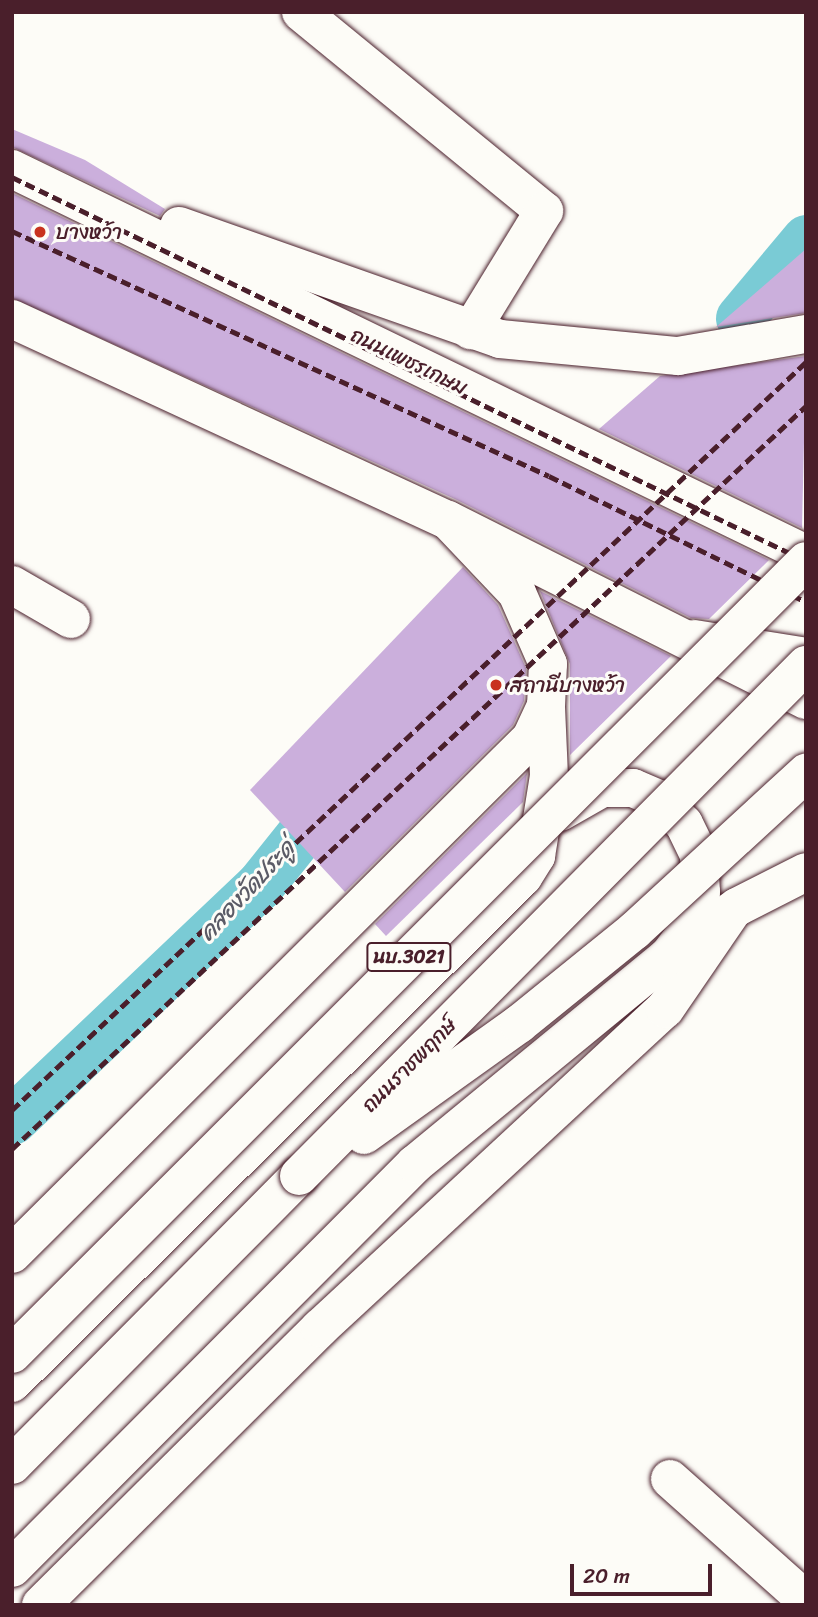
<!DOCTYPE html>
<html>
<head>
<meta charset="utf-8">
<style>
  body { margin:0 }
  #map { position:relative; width:818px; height:1617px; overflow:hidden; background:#fdfcf7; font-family:Sriracha,"Playpen Sans Thai",sans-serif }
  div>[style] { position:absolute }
  .canal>* { height:49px; margin:-24.5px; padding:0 24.5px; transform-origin:24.5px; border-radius:24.5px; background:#7acbd5 }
  .building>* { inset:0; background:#cbafdc }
  .roads { filter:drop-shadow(0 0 2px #4a1f2b) drop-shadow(0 0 2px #4a1f2b) }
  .minor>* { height:38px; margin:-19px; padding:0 19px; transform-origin:19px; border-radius:19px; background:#fdfcf7 }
  .tertiary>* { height:38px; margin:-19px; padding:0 19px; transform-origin:19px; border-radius:19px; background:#fdfcf7 }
  .secondary>* { height:38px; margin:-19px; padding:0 19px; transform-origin:19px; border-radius:19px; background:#fdfcf7 }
  .primary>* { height:38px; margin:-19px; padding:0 19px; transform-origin:19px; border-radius:19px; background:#fdfcf7 }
  .rail>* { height:5px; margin-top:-2.5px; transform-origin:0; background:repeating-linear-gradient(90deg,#4a1f2b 0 10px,transparent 0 15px) }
  .bridges { filter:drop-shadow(0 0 2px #4a1f2b) drop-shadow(0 0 2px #4a1f2b) }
  .primary-bridge>* { height:38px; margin:-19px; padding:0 19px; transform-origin:19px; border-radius:19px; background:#fdfcf7 }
  .dots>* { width:19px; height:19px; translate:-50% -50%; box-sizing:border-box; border:4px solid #fdfcf7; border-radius:50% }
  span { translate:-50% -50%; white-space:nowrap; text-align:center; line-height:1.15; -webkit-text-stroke:6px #fdfcf7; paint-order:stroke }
  .shield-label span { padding:2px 5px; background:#fdfcf7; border:2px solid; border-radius:5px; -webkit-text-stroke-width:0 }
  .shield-label { font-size:19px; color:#4a1f2b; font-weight:700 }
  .poi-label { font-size:21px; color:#4a1f2b }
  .left { translate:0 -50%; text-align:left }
  .street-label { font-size:21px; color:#4a1f2b }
  .water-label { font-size:23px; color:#5b5b66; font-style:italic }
  .frame { position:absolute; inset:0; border:14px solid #4a1f2b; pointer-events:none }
  .scale { position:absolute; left:570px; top:1564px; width:142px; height:32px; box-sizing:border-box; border:4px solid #4a1f2b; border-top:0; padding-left:9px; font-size:21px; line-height:24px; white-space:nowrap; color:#4a1f2b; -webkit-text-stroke:5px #fdfcf7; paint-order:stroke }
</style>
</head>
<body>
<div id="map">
  <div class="canal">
    <i style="left:740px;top:318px;width:103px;rotate:-50.1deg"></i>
    <i style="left:12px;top:1120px;width:340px;rotate:-43.5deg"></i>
    <i style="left:259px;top:886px;width:128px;rotate:-51.3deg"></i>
  </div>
  <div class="building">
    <i style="clip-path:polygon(12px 129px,85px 160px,165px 209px,160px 216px,12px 147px)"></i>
    <i style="clip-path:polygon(12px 193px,769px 560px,709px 619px,691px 618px,457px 500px,12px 298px)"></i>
    <i style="clip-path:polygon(806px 249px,806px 313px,716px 327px)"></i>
    <i style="clip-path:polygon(806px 356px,802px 528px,599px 429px,660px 376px)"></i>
    <i style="clip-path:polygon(463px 567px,498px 605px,526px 668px,524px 701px,513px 725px,345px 892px,250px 790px)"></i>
    <i style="clip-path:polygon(540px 591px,671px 656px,570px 755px,570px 664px)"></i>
    <i style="clip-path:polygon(527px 773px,523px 802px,386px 936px,375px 924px)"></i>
  </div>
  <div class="roads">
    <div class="minor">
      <i style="left:301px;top:12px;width:314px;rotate:39.3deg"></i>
      <i style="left:544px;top:211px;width:140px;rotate:121.5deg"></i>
      <i style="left:12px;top:585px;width:68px;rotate:30deg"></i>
      <i style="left:670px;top:1479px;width:182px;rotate:41.7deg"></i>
    </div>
    <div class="tertiary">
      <i style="left:560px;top:812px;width:48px;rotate:-29.7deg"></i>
      <i style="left:602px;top:788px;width:31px"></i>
      <i style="left:633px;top:788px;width:28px;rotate:23deg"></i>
      <i style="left:659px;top:799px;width:35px;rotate:45deg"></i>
      <i style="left:684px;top:824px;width:34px;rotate:64deg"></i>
      <i style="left:699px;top:855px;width:37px;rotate:87deg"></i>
      <i style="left:701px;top:892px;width:29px;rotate:102deg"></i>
      <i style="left:695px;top:920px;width:42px;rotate:126.3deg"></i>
      <i style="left:12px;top:1383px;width:719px;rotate:-44.72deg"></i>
      <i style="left:523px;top:877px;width:25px;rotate:-58deg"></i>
      <i style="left:536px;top:856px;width:81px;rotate:-80.8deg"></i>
      <i style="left:549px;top:776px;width:70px;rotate:-92.5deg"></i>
      <i style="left:41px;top:1605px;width:393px;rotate:-44.8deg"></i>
      <i style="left:320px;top:1328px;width:470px;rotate:-42.8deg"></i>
      <i style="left:665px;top:1009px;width:115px;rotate:-55.6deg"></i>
    </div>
    <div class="secondary">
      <i style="left:694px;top:639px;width:113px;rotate:9.1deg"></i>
    </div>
    <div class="primary">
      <i style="left:12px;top:169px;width:882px;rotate:25.87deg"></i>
      <i style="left:179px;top:226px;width:340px;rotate:19.4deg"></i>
      <i style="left:500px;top:339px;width:179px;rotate:5.5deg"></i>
      <i style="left:678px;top:356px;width:130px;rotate:-9.8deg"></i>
      <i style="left:12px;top:319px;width:480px;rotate:24.8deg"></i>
      <i style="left:448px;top:520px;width:401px;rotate:26.7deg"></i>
      <i style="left:12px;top:1254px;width:732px;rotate:-44.83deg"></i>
      <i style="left:531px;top:738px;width:35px;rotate:-65deg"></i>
      <i style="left:546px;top:706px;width:42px;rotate:-87.3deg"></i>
      <i style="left:548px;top:664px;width:77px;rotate:-113.6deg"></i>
      <i style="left:517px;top:593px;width:100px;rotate:-133.4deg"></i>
      <i style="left:12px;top:1465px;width:407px;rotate:-45.2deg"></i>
      <i style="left:12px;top:1568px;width:571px;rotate:-45.07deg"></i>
      <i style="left:415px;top:1164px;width:326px;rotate:-39.4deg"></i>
      <i style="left:667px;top:957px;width:86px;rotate:-35.5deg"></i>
      <i style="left:737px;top:907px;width:77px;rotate:-26.9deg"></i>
    </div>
  </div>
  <div class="rail">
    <i style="left:12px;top:177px;width:882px;rotate:25.81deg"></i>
    <i style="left:12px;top:231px;width:590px;rotate:24.52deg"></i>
    <i style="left:549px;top:476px;width:286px;rotate:26.1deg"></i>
    <i style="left:12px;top:1110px;width:1091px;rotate:-43.29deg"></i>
    <i style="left:12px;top:1149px;width:1087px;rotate:-43.1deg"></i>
  </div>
  <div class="bridges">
    <div class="primary-bridge">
      <i style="left:364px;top:1135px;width:191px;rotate:-35.6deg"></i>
      <i style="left:519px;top:1024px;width:148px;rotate:-39deg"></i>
      <i style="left:634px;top:931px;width:234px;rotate:-42.6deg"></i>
      <i style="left:299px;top:1176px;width:720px;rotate:-45.23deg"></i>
      <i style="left:12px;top:1354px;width:1122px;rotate:-44.96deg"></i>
    </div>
  </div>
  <div class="dots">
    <i style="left:40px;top:232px;background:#c8321e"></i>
    <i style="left:496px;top:685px;background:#c8321e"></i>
  </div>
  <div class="shield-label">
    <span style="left:409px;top:957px">นบ.3021</span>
  </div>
  <div class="poi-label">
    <span class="left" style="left:56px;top:232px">บางหว้า</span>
    <span class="left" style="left:510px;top:685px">สถานีบางหว้า</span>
  </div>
  <div class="street-label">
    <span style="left:409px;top:361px;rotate:26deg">ถนนเพชรเกษม</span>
    <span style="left:409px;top:1065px;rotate:-45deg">ถนนราชพฤกษ์</span>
  </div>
  <div class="water-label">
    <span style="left:247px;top:891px;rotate:-47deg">คลองวัดประดู่</span>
  </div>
  <div class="frame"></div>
  <div class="scale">20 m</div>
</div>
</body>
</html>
